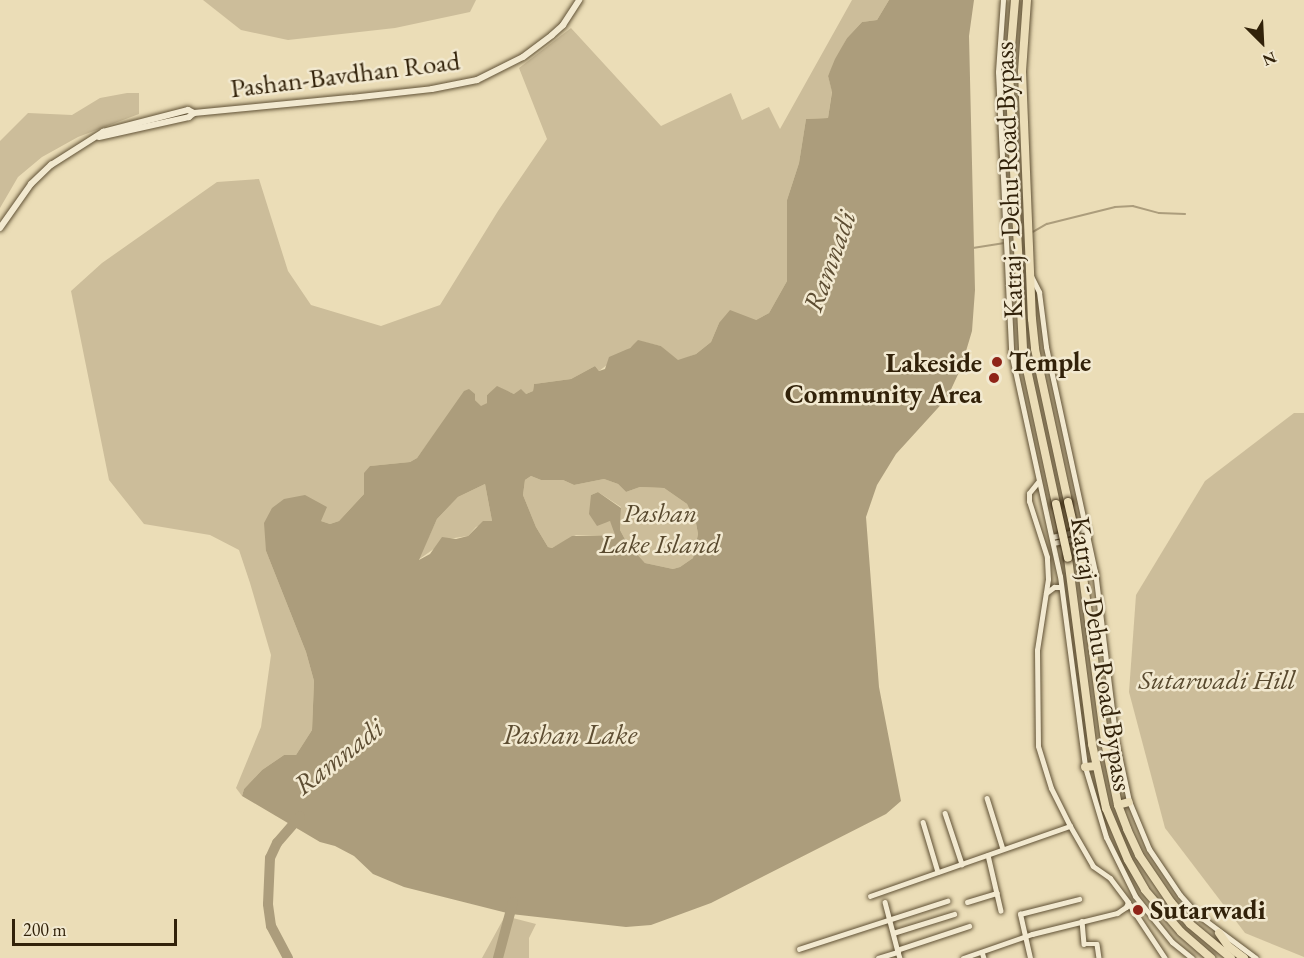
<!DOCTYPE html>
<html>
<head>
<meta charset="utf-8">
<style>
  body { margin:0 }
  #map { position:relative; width:1304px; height:958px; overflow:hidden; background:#ebddb7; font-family:"EB Garamond",serif }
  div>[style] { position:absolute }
  .green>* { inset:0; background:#ccbd9a }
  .water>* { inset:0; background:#ac9d7c }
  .stream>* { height:1.5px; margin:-0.75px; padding:0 0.75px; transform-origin:0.75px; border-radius:0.75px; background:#ac9d7c }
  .river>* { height:10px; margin:-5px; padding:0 5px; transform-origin:5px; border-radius:5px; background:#ac9d7c }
  .roads { filter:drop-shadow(0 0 2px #605135) drop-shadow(0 0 2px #605135) }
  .minor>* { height:4.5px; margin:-2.25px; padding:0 2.25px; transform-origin:2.25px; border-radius:2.25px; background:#f2e9d0 }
  .tertiary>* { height:5px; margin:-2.5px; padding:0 2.5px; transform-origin:2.5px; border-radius:2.5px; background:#f2e9d0 }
  .secondary>* { height:6px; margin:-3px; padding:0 3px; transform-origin:3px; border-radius:3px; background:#f2e9d0 }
  .trunk>* { height:8px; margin:-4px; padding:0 4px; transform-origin:4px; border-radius:4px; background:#ebddb7 }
  .bridges { filter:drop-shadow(0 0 2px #32220a) drop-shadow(0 0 2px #32220a) }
  .trunk-bridge>* { height:8px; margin:-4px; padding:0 4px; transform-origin:4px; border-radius:4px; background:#ebddb7 }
  .dots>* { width:16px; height:16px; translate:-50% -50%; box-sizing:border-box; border:3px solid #f2e9d0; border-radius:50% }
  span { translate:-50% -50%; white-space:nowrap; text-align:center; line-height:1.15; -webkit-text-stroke:5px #f2e9d0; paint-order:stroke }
  .street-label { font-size:27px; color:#32220a }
  .poi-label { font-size:27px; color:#32220a; font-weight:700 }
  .right { translate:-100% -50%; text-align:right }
  .left { translate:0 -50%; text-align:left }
  .park-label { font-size:27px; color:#58492e; font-style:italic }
  .water-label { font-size:28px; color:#5d4d32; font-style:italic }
  .north { position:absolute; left:1232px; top:12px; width:60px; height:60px; -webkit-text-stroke:4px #f2e9d0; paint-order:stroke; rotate:156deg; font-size:16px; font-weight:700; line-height:24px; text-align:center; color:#32220a }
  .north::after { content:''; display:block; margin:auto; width:21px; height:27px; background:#32220a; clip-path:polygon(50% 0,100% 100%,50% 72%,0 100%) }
  .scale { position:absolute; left:12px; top:919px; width:165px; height:27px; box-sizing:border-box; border:3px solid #32220a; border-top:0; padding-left:8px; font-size:18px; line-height:21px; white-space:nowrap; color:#32220a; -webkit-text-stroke:4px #f2e9d0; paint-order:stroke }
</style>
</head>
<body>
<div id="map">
  <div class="green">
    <i style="clip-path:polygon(203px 0,476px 0,470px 12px,395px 28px,288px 40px,241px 30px)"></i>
    <i style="clip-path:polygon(852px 0,889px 0,877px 20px,862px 22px,847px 38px,828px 76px,832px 91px,828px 118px,806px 119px,799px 163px,787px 200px,787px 281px,769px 313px,756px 320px,719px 323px,711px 342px,696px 354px,678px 361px,661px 346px,639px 341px,599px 371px,595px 366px,571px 379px,534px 384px,533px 391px,526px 394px,514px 394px,497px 387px,487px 395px,487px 403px,481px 407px,475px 400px,461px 398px,417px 458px,410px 462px,370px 466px,364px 494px,339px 521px,330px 524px,321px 521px,266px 551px,306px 652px,314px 681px,312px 730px,296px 755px,284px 755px,262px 770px,244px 789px,242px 796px,236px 788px,261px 727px,271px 655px,250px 583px,239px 550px,210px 535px,144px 524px,109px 480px,71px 291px,102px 263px,217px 182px,259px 179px,288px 271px,311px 305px,381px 326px,440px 305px,498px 211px,547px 139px,519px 68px,571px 28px,661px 126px,731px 93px,742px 120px,769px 107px,780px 129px)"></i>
    <i style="clip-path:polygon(127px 93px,139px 93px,139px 114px,78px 137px,42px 157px,18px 177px,0 208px,0 141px,28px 113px,72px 115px,100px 98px)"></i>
    <i style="clip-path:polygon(1294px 413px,1304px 413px,1304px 957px,1245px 933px,1165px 828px,1129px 692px,1136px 595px,1205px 481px)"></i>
    <i style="clip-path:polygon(531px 476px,541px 480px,563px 480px,574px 485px,604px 479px,618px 484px,626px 492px,640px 487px,664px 488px,687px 504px,696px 523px,698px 534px,693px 558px,680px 567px,673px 569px,645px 563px,627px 543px,620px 530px,621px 507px,598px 492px,591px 495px,591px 506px,603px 522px,610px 521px,613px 523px,615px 535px,576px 535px,552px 548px,548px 547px,536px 527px,523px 495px,525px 480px)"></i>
    <i style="clip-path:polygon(485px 484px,492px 521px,476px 527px,468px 536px,448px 539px,418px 560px,437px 519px,458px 497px)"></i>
    <i style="clip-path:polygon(505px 916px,536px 924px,529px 938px,529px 958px,482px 958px)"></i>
  </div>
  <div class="water">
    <i style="clip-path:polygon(evenodd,889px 0,974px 0,969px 36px,975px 290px,972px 331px,961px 368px,947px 398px,896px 454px,877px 485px,866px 517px,879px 687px,901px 801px,886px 814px,711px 903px,651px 925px,626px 927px,511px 914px,404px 887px,373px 874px,354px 856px,335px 846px,320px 842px,242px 796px,244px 789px,262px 770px,284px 755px,296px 755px,312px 730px,314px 681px,306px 652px,266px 551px,264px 523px,272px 508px,284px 499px,305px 495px,327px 507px,321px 521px,330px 524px,339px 521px,364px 494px,364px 473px,370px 466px,410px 462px,417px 458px,464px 391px,469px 389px,475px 394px,475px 400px,481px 406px,487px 403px,487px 395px,497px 386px,514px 394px,521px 389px,526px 394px,533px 391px,534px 384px,571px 379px,595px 366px,599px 371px,605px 369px,609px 357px,630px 348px,638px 340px,661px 346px,678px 360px,696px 354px,711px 342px,719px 323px,730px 310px,756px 320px,769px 313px,787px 281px,787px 200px,799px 163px,806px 119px,828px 118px,832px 92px,828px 76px,835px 59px,847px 38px,862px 22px,877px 20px,889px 0,531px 476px,541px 480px,563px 480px,574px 485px,604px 479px,618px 484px,626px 492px,640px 487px,664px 488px,687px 504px,696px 523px,698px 534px,693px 558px,680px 567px,673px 569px,645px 563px,627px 543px,620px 530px,621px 508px,598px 492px,591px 495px,589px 514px,597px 526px,610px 521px,615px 535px,572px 536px,552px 548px,548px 547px,536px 527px,523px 495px,525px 480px,531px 476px,889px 0,485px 484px,492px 521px,483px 521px,468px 536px,456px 539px,442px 537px,430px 554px,419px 560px,437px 519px,458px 497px,485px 484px)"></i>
  </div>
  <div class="stream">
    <i style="left:1033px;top:232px;width:16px;rotate:-30deg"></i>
    <i style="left:1047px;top:224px;width:70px;rotate:-14deg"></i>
    <i style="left:1115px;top:207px;width:18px;rotate:-3deg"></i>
    <i style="left:1133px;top:206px;width:27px;rotate:15deg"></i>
    <i style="left:1159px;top:213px;width:26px;rotate:2deg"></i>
    <i style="left:973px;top:248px;width:30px;rotate:-9deg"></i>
  </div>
  <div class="river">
    <i style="left:288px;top:958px;width:36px;rotate:-118deg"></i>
    <i style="left:271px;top:926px;width:22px;rotate:-98deg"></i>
    <i style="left:268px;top:904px;width:46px;rotate:-87.5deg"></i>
    <i style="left:270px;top:858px;width:17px;rotate:-65deg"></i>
    <i style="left:277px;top:843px;width:35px;rotate:-49deg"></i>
    <i style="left:498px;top:958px;width:58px;rotate:-75deg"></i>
  </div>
  <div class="roads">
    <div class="minor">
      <i style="left:987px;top:798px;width:53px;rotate:72.6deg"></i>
      <i style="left:945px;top:813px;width:54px;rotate:71.6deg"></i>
      <i style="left:923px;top:822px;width:52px;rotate:73.3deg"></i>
      <i style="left:988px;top:855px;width:57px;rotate:76.9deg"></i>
      <i style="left:870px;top:896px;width:212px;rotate:-19.3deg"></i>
      <i style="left:885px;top:902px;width:52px;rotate:75.4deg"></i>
      <i style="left:967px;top:902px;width:31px;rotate:-17deg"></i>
      <i style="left:1128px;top:902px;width:67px;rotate:56.5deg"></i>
      <i style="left:1082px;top:921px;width:23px;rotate:85deg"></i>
      <i style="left:1084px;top:944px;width:13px"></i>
      <i style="left:1097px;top:944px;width:14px;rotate:82deg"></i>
      <i style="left:893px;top:933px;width:64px;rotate:-17.3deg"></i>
      <i style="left:799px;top:949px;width:156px;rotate:-18deg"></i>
      <i style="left:897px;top:950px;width:76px;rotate:-18.4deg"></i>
      <i style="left:982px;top:952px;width:6px;rotate:72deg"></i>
      <i style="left:878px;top:958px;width:21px;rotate:-17deg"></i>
      <i style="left:898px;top:952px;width:6px;rotate:72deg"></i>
      <i style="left:1030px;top:958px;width:45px;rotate:-102.8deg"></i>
      <i style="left:1020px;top:914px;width:61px;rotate:-14.3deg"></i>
    </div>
    <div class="tertiary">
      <i style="left:1003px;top:0;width:72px;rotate:94deg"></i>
      <i style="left:998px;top:72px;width:280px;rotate:87.3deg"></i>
      <i style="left:1011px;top:352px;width:229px;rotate:77.7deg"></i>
      <i style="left:1060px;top:576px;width:193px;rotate:82.5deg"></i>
      <i style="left:1085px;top:767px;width:73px;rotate:73.3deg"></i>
      <i style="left:1106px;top:837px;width:66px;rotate:63.8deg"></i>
      <i style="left:1135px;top:896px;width:59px;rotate:51.2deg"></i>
      <i style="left:1172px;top:942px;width:26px;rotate:39deg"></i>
      <i style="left:1031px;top:276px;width:18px;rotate:63deg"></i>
      <i style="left:1039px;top:292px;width:55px;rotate:82.7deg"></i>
      <i style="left:1046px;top:347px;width:229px;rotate:77.7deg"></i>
      <i style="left:1095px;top:571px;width:171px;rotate:83deg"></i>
      <i style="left:1116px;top:741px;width:61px;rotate:77.8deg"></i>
      <i style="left:1129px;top:801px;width:52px;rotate:67.4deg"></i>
      <i style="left:1149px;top:849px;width:55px;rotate:56deg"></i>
      <i style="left:1180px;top:895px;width:27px;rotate:48deg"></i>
      <i style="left:1198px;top:915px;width:72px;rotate:36.6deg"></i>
      <i style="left:1052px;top:537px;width:36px;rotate:-13deg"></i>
      <i style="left:1053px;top:543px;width:36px;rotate:-11deg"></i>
      <i style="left:1046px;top:593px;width:10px;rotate:-37deg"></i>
      <i style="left:1054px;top:587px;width:7px"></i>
      <i style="left:963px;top:958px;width:73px;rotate:-19.2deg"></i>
      <i style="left:1032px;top:934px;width:88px;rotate:-13.9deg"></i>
      <i style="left:1117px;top:913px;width:11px;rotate:-34deg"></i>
      <i style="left:1126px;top:907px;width:5px;rotate:-68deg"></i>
      <i style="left:1128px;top:902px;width:30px;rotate:-127deg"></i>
      <i style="left:1110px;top:878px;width:21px;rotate:-145deg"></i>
      <i style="left:1093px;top:866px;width:46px;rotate:-119.9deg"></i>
      <i style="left:1070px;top:826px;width:42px;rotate:-116.6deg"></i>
      <i style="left:1051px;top:788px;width:44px;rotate:-107.2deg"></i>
      <i style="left:1038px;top:746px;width:96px;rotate:-90.6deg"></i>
      <i style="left:1037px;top:650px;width:72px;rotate:-81.2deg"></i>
      <i style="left:1048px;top:579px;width:22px;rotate:-93deg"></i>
      <i style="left:1047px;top:557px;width:59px;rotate:-107.8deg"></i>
      <i style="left:1029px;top:501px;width:8px;rotate:-90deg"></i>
      <i style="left:1029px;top:493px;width:14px;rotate:-51deg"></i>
    </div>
    <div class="secondary">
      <i style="left:99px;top:137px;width:92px;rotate:-12.5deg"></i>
      <i style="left:189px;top:117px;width:6px;rotate:-39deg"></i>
      <i style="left:0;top:228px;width:54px;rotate:-54.8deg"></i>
      <i style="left:31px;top:184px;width:28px;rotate:-44deg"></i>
      <i style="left:51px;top:165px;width:62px;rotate:-32.4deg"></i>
      <i style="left:103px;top:132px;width:88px;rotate:-14.5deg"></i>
      <i style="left:188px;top:110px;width:7px;rotate:27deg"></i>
      <i style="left:194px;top:113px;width:158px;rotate:-5.5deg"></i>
      <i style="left:351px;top:98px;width:81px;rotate:-6.3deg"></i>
      <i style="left:432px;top:89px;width:46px;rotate:-11.3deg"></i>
      <i style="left:477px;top:80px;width:51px;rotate:-26.6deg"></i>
      <i style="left:523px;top:57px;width:36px;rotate:-37deg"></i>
      <i style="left:552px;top:35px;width:15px;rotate:-42deg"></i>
      <i style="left:563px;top:25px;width:30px;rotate:-57deg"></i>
    </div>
    <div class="trunk">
      <i style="left:1015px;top:0;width:72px;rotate:94.8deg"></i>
      <i style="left:1009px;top:72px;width:279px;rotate:87.1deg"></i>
      <i style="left:1023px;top:351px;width:157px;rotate:77.8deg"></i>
      <i style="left:1027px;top:0;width:72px;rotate:94deg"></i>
      <i style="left:1022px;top:72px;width:247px;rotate:87.7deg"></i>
      <i style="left:1032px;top:319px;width:30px;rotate:84deg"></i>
      <i style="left:1035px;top:349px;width:157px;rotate:77.8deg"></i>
      <i style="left:1080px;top:554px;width:190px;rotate:82.4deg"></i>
      <i style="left:1105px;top:742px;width:64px;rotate:78.3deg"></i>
      <i style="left:1118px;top:805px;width:26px;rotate:69deg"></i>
      <i style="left:1127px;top:829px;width:29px;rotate:65deg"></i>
      <i style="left:1139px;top:855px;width:57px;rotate:55.8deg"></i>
      <i style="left:1171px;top:902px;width:29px;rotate:49deg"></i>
      <i style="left:1190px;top:924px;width:53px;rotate:39.7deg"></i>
      <i style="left:1068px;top:558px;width:188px;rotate:82.6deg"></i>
      <i style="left:1092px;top:744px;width:66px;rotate:77.7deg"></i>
      <i style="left:1106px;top:808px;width:56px;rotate:67.1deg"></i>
      <i style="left:1128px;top:860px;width:34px;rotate:60deg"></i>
      <i style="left:1145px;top:890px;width:55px;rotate:49.4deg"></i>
      <i style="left:1181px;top:932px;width:40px;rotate:41deg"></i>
      <i style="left:1085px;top:767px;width:11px;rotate:-5deg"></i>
      <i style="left:1118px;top:805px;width:11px;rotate:-15deg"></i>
      <i style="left:1219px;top:933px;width:16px;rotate:55deg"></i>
      <i style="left:1228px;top:946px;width:20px;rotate:37deg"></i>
    </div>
  </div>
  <div class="bridges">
    <div class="trunk-bridge">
      <i style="left:1068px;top:502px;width:53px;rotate:77deg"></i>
      <i style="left:1056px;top:504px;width:55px;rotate:77.5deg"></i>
    </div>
  </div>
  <div class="dots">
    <i style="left:997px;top:362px;background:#8f2418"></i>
    <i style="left:994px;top:378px;background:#8f2418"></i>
    <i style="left:1138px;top:910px;background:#8f2418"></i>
  </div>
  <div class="street-label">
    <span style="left:345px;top:74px;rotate:-7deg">Pashan-Bavdhan Road</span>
    <span style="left:1008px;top:180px;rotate:-92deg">Katraj - Dehu Road Bypass</span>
    <span style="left:1102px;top:654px;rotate:81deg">Katraj - Dehu Road Bypass</span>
  </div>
  <div class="poi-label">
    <span class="right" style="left:982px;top:378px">Lakeside<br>Community Area</span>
    <span class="left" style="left:1009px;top:362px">Temple</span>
    <span class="left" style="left:1150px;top:910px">Sutarwadi</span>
  </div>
  <div class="park-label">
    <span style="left:660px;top:528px">Pashan<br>Lake Island</span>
    <span style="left:1217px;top:680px">Sutarwadi Hill</span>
  </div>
  <div class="water-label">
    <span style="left:829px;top:261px;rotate:-70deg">Ramnadi</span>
    <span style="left:570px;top:734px">Pashan Lake</span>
    <span style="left:338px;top:756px;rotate:-38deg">Ramnadi</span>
  </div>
  <div class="north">N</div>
  <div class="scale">200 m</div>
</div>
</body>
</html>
